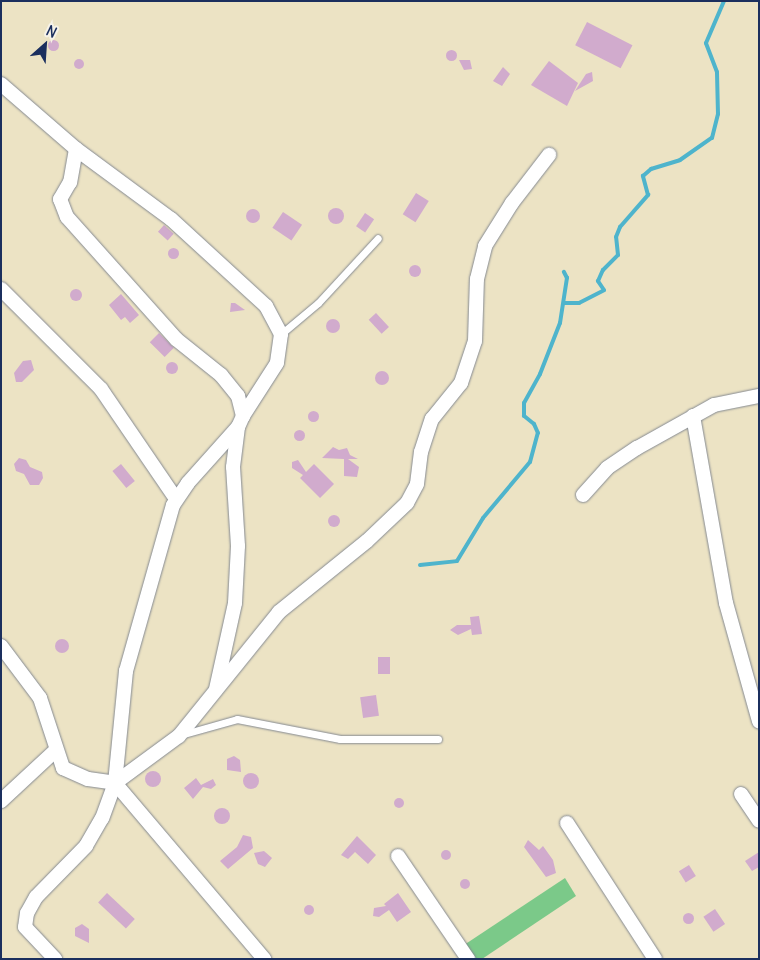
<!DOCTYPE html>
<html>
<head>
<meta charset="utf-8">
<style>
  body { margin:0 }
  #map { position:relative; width:760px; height:960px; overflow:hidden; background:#ece3c4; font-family:Delius,sans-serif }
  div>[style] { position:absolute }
  .green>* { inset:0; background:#7bc989 }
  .stream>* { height:4px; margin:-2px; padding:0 2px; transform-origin:2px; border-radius:2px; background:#4eb4cc }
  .building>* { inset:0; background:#d1abcd; transform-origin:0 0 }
  .round { border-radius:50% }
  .roads { filter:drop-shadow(0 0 1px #848991) drop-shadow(0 0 1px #848991) }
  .service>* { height:7px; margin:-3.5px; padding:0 3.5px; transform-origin:3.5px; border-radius:3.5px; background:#fff }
  .minor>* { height:14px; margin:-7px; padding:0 7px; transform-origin:7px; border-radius:7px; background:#fff }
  span { translate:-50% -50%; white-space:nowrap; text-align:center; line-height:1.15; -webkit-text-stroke:4px #f7f3e8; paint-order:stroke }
  .frame { position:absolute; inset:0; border:2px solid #1b2f5e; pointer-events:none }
  .north { position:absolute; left:20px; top:20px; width:50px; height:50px; -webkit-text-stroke:4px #f7f3e8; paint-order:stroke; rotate:26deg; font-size:14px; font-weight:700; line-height:20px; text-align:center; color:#1b2f5e }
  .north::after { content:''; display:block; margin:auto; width:18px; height:22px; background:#1b2f5e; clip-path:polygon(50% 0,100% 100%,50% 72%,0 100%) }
</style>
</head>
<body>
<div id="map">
  <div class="green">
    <i style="clip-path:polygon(565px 878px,576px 896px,482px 959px,474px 959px,464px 945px)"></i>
  </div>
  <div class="stream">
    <i style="left:564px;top:303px;width:15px"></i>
    <i style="left:579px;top:303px;width:28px;rotate:-27deg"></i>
    <i style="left:604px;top:290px;width:11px;rotate:-124deg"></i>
    <i style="left:598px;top:281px;width:12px;rotate:-66deg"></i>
    <i style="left:603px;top:270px;width:21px;rotate:-45deg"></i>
    <i style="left:618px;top:255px;width:18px;rotate:-96deg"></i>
    <i style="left:616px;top:237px;width:11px;rotate:-68deg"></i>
    <i style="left:620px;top:227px;width:43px;rotate:-48.8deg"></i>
    <i style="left:648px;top:195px;width:20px;rotate:-105deg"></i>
    <i style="left:643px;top:176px;width:11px;rotate:-41deg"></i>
    <i style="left:651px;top:169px;width:30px;rotate:-17deg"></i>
    <i style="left:680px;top:160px;width:39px;rotate:-35deg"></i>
    <i style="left:712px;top:138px;width:25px;rotate:-76deg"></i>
    <i style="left:718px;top:114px;width:42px;rotate:-91.4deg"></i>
    <i style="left:717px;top:72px;width:31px;rotate:-111deg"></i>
    <i style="left:706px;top:43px;width:46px;rotate:-66.8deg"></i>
    <i style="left:420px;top:565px;width:37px;rotate:-6deg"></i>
    <i style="left:457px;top:561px;width:50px;rotate:-58.8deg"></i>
    <i style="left:483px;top:518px;width:73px;rotate:-50deg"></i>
    <i style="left:530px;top:462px;width:30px;rotate:-75deg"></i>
    <i style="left:538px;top:433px;width:10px;rotate:-114deg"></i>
    <i style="left:534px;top:424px;width:13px;rotate:-141deg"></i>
    <i style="left:524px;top:416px;width:13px;rotate:-90deg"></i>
    <i style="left:524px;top:403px;width:33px;rotate:-61deg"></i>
    <i style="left:540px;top:374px;width:55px;rotate:-68.6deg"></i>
    <i style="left:560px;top:323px;width:46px;rotate:-81.2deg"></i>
    <i style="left:567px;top:278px;width:7px;rotate:-117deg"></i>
  </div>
  <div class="building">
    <i style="left:587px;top:22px;width:51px;height:26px;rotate:27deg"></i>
    <i class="round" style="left:47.5px;top:39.5px;width:11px;height:11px"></i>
    <i class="round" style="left:445.5px;top:49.5px;width:11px;height:11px"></i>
    <i class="round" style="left:74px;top:59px;width:10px;height:10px"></i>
    <i style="clip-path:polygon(459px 60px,470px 60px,472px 69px,464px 70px)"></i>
    <i style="clip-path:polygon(549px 61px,578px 83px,567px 106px,531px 85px)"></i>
    <i style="clip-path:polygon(503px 67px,510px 74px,502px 86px,493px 81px)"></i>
    <i style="clip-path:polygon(592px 72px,593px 81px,575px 91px,586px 74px)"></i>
    <i style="left:416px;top:193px;width:15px;height:25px;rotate:32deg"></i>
    <i class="round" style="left:328px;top:208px;width:16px;height:16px"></i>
    <i class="round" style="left:246px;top:209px;width:14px;height:14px"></i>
    <i style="left:283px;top:212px;width:23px;height:19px;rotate:34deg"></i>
    <i style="left:365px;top:213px;width:11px;height:16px;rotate:34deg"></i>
    <i style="left:164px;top:225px;width:13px;height:9px;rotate:42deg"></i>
    <i class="round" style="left:167.5px;top:247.5px;width:11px;height:11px"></i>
    <i class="round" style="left:409px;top:265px;width:12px;height:12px"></i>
    <i class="round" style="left:70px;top:289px;width:12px;height:12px"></i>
    <i style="clip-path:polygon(121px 294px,139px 315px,130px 323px,125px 317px,121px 320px,109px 305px)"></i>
    <i style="clip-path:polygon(231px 303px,235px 303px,245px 310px,230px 312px)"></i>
    <i style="left:376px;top:313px;width:19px;height:10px;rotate:47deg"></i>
    <i class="round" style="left:326px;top:319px;width:14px;height:14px"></i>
    <i style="left:159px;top:333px;width:21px;height:13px;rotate:45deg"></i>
    <i style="clip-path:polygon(31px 360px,34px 370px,22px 382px,16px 382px,14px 373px,23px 361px)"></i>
    <i class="round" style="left:166px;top:362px;width:12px;height:12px"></i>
    <i class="round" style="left:375px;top:371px;width:14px;height:14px"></i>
    <i class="round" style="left:307.5px;top:410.5px;width:11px;height:11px"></i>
    <i class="round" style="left:293.5px;top:429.5px;width:11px;height:11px"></i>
    <i style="clip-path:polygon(333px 447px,339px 450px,347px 448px,350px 455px,358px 459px,348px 459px,359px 467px,357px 477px,344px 476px,344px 459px,322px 458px)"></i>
    <i style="clip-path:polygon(19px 458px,26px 460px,30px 467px,42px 472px,43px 478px,39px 485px,30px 485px,24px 474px,16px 471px,14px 464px)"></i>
    <i style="clip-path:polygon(298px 460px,306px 472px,314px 464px,334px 484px,320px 498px,300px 478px,303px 475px,292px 468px,292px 462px)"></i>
    <i style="left:121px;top:464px;width:22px;height:11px;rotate:51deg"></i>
    <i class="round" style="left:328px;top:515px;width:12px;height:12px"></i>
    <i style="clip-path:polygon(479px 616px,482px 634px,472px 635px,471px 629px,458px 635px,450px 630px,457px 625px,471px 625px,470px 617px)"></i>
    <i class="round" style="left:55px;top:639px;width:14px;height:14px"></i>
    <i style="left:378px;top:657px;width:12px;height:17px"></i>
    <i style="left:376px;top:695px;width:21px;height:16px;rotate:82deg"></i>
    <i style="clip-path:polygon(234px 756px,240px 760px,241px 772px,227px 770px,227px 759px)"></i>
    <i class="round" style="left:145px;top:771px;width:16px;height:16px"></i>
    <i class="round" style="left:243px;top:773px;width:16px;height:16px"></i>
    <i style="clip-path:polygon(196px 778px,201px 785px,213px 779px,216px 785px,211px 789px,203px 787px,193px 799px,184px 788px)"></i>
    <i class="round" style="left:394px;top:798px;width:10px;height:10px"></i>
    <i class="round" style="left:214px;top:808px;width:16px;height:16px"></i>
    <i style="clip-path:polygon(243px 835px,251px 837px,253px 848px,228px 869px,220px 861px,237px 847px)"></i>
    <i style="clip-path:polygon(357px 836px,376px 855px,368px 864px,355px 852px,348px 859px,341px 855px)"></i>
    <i style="clip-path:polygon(528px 840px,539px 850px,543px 846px,553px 860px,556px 873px,546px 877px,524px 847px)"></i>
    <i class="round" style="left:441px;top:850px;width:10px;height:10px"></i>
    <i style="clip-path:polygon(264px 851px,272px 858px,265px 867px,258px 864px,254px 853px)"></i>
    <i style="clip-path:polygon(759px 852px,759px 867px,752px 871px,745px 861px)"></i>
    <i style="left:689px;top:865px;width:13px;height:12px;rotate:58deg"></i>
    <i class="round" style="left:460px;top:879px;width:10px;height:10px"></i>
    <i style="left:107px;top:893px;width:38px;height:13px;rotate:43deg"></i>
    <i style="clip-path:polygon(398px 893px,411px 912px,397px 922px,389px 910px,379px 917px,373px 916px,374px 908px,386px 906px,384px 904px)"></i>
    <i class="round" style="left:304px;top:905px;width:10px;height:10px"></i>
    <i style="left:715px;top:909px;width:18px;height:14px;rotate:56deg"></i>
    <i class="round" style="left:682.5px;top:912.5px;width:11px;height:11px"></i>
    <i style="clip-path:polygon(82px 924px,89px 929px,89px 943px,75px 936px,75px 928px)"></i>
  </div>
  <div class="roads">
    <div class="service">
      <i style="left:281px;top:334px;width:48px;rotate:-40deg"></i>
      <i style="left:318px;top:303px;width:88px;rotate:-47.3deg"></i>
      <i style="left:184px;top:734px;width:55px;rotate:-15.8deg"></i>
      <i style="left:237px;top:719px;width:105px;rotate:11deg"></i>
      <i style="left:340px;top:739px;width:98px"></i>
    </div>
    <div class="minor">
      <i style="left:1px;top:84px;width:99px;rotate:40.9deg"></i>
      <i style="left:76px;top:149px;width:34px;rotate:100deg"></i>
      <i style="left:70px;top:182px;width:20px;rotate:120deg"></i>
      <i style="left:60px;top:199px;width:19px;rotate:69deg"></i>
      <i style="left:67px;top:217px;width:164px;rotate:48.2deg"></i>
      <i style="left:176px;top:339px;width:58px;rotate:38.7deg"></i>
      <i style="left:221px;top:375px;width:27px;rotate:51deg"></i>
      <i style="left:238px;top:396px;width:21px;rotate:76deg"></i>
      <i style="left:243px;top:416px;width:12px;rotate:114deg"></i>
      <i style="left:238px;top:427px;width:75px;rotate:131.8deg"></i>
      <i style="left:188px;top:483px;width:27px;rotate:124deg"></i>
      <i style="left:173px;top:505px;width:173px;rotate:105.8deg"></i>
      <i style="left:126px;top:671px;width:113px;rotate:95.6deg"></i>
      <i style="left:115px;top:783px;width:37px;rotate:110deg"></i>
      <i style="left:102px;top:818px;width:32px;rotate:120deg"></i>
      <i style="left:86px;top:846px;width:71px;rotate:134.4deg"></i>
      <i style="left:36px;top:897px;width:18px;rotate:119deg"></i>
      <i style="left:27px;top:913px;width:14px;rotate:98deg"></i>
      <i style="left:25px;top:927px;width:44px;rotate:46.8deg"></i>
      <i style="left:76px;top:149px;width:118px;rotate:36.4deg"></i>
      <i style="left:171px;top:219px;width:129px;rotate:42.5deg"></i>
      <i style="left:266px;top:306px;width:32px;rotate:62deg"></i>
      <i style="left:281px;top:334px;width:29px;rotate:98deg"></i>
      <i style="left:277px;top:363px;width:63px;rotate:122.7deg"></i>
      <i style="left:1px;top:289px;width:141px;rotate:45deg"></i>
      <i style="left:101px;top:389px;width:133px;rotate:55.7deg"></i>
      <i style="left:693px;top:416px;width:190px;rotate:80deg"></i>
      <i style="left:726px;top:603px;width:123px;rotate:74.4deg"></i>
      <i style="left:583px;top:495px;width:36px;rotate:-48deg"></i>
      <i style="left:607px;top:468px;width:36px;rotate:-34deg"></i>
      <i style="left:637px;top:448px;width:88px;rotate:-29.2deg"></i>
      <i style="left:714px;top:405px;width:46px;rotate:-11.3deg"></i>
      <i style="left:1px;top:646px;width:65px;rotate:53.1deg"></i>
      <i style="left:40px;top:698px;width:74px;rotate:71.8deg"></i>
      <i style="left:63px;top:768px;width:27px;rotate:24deg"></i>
      <i style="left:88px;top:779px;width:27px;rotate:8deg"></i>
      <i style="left:115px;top:783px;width:231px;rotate:49.7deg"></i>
      <i style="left:216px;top:689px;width:88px;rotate:-77.5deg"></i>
      <i style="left:235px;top:603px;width:57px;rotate:-87deg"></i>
      <i style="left:238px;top:546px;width:79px;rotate:-93.6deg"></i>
      <i style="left:233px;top:467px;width:40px;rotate:-82.9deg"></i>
      <i style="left:115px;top:783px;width:79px;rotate:-36.3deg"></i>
      <i style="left:179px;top:736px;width:159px;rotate:-51.1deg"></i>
      <i style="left:279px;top:612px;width:113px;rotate:-38.9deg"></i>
      <i style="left:367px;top:541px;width:55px;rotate:-43.5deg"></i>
      <i style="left:407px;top:503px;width:21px;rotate:-62deg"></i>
      <i style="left:417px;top:484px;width:32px;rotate:-83deg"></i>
      <i style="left:421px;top:452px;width:35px;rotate:-72deg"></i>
      <i style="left:432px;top:419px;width:46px;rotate:-51.1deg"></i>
      <i style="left:461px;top:383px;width:44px;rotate:-71.6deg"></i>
      <i style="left:475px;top:341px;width:62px;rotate:-88.2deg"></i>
      <i style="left:477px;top:279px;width:34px;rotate:-76deg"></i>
      <i style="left:485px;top:246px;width:51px;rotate:-57.9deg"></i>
      <i style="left:512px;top:203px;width:61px;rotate:-52.4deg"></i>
      <i style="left:741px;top:794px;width:32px;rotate:56deg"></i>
      <i style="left:1px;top:801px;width:74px;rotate:-42.8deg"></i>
      <i style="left:567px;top:823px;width:162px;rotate:57.1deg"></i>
      <i style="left:398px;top:856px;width:125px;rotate:55.8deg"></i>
    </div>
  </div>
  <div class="frame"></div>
  <div class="north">N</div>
</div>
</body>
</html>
